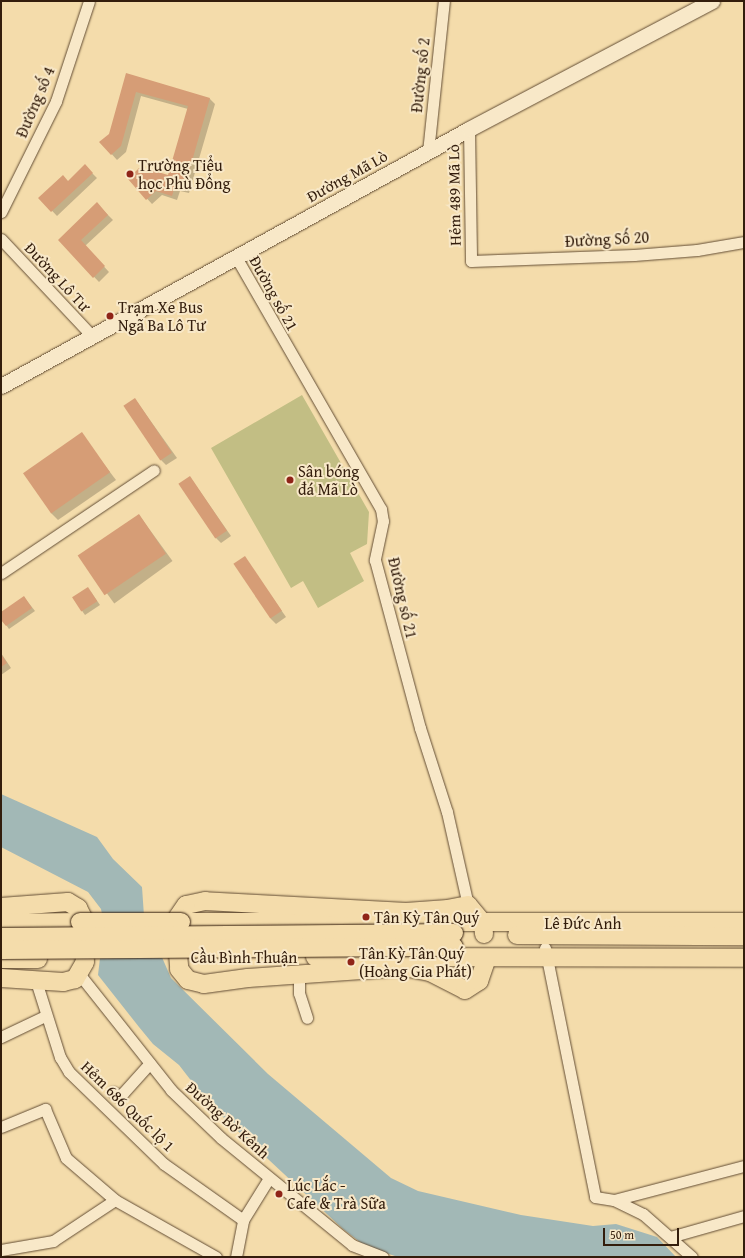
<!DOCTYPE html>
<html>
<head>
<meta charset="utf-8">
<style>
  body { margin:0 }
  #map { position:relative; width:745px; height:1258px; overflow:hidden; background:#f4dcab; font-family:"Gentium Book Plus",serif }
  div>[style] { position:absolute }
  .green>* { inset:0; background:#c2be84 }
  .water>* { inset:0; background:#a2b8b6 }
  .shadow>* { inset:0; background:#0003; transform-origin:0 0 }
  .building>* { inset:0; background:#d69d76; transform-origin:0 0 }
  .roads { filter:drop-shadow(0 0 1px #634d34) drop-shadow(0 0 1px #634d34) }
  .minor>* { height:11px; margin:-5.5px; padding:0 5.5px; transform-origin:5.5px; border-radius:5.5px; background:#f8e8c8 }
  .secondary>* { height:15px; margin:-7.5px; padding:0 7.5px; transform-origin:7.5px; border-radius:7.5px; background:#f8e8c8 }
  .trunk>* { height:18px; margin:-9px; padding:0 9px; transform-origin:9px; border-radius:9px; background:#f4dcab }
  .bridges { filter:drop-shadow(0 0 1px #331d0c) drop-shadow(0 0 1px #331d0c) }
  .trunk-bridge>* { height:18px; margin:-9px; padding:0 9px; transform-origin:9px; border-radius:9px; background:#f4dcab }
  .dots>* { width:11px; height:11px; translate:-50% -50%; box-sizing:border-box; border:2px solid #f8e8c8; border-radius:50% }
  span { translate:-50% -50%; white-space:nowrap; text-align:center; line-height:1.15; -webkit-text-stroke:4px #f8e8c8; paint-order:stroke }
  .street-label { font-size:16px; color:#331d0c }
  .poi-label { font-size:16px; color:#331d0c }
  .left { translate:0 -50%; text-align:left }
  .frame { position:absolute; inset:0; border:2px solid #331d0c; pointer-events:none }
  .scale { position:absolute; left:603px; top:1228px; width:76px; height:18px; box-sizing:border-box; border:2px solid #331d0c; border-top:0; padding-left:5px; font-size:12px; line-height:14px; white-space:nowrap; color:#331d0c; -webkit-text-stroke:3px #f8e8c8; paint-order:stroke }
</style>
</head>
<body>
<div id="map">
  <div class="green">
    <i style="clip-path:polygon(302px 395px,369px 512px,367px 544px,350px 553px,364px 581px,318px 608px,303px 581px,291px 588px,211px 448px)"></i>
  </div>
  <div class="water">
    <i style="clip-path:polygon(1px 794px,97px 837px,113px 859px,142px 887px,144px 916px,171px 978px,268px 1074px,391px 1178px,418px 1191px,521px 1215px,593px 1226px,616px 1224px,657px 1237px,676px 1257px,398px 1257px,365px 1246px,343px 1229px,210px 1105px,179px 1065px,153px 1044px,139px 1027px,98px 975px,104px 924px,101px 909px,88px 892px,1px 847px)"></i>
  </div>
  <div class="shadow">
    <i style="clip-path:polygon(127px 74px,210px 99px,215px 104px,189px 193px,180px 191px,177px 200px,162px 195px,152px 204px,129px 179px,144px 174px,169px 176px,188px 109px,141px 96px,126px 152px,117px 160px,101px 142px,110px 134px)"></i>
    <i style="clip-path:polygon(85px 166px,97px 178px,57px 216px,40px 198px,68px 182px)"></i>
    <i style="clip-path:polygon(97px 204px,113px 220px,85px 246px,109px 272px,99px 282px,59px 240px)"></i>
    <i style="clip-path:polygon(135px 399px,177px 458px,166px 465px,161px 460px)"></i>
    <i style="clip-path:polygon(81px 434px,116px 480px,58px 520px,51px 513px)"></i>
    <i style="clip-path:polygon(190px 477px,231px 536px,221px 543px,216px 538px)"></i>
    <i style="left:139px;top:515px;width:57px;height:72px;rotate:54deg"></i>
    <i style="clip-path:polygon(245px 558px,286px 617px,276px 624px,271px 619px)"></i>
    <i style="clip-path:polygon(91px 592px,100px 605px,85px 615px,73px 598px)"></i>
    <i style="clip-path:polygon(24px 597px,35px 611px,9px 629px,1px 618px,1px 613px)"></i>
    <i style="clip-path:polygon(1px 653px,11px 668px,1px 675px)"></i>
  </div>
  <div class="building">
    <i style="clip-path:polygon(126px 73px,210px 98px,184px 189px,175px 186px,172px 196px,156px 191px,146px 200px,128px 179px,139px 168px,143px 173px,148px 169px,168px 175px,188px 106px,136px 92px,121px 146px,111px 155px,99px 142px,109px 134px)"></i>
    <i style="clip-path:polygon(85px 164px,93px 173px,51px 212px,38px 198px,63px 175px,68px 181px)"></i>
    <i style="clip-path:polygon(97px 202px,108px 215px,81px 240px,105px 266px,93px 278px,58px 240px)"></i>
    <i style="left:135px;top:398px;width:66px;height:14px;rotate:56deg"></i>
    <i style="left:82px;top:432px;width:49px;height:72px;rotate:55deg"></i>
    <i style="left:190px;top:476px;width:66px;height:14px;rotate:56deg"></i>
    <i style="left:139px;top:514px;width:48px;height:74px;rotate:56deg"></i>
    <i style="left:245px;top:556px;width:66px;height:14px;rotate:56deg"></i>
    <i style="left:88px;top:587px;width:17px;height:19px;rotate:57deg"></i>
    <i style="clip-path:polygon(24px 596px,32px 608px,6px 626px,1px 620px,1px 612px)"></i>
    <i style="clip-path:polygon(1px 654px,7px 663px,1px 667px)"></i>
  </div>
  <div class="roads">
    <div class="minor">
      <i style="left:469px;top:129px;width:132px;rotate:89.1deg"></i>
      <i style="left:471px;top:261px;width:163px;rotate:-2.1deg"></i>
      <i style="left:634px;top:255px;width:63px;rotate:-4.5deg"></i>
      <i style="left:697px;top:250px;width:48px;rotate:-9.7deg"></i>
      <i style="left:428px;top:152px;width:152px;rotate:-84deg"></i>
      <i style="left:1px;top:212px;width:124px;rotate:-63.6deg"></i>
      <i style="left:56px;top:101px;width:105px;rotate:-71.7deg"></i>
      <i style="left:1px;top:239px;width:133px;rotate:46.8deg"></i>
      <i style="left:236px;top:257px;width:291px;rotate:60.1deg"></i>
      <i style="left:381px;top:509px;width:12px;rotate:81deg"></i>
      <i style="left:383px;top:521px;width:40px;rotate:102deg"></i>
      <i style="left:375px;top:560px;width:174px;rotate:75deg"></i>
      <i style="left:420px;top:728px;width:88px;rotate:72.2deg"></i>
      <i style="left:447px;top:812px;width:95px;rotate:77.3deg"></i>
      <i style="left:1px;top:573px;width:184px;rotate:-33.9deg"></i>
      <i style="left:545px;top:948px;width:254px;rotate:78.6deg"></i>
      <i style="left:595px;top:1197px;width:19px;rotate:9deg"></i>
      <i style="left:614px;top:1200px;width:32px;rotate:26deg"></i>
      <i style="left:643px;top:1214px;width:65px;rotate:41.3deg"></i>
      <i style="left:80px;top:975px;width:147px;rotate:51.6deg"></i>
      <i style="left:171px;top:1090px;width:69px;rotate:43.8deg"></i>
      <i style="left:221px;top:1138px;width:169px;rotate:39.2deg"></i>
      <i style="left:352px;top:1245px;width:33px;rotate:21deg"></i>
      <i style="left:299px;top:976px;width:17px;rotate:90deg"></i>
      <i style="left:299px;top:993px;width:26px;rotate:72deg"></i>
      <i style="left:36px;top:981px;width:80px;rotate:72.5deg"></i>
      <i style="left:60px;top:1057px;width:17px;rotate:59deg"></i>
      <i style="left:69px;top:1072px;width:132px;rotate:44.1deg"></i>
      <i style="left:164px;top:1164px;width:97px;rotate:35.3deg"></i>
      <i style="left:1px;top:1037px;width:49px;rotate:-25.5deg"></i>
      <i style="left:113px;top:1092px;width:6px;rotate:39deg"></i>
      <i style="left:118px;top:1096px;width:6px;rotate:-31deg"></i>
      <i style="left:123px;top:1093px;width:40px;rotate:-48deg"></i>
      <i style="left:1px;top:1127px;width:48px;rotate:-22.2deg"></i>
      <i style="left:45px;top:1109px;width:53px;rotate:66.8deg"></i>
      <i style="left:66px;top:1158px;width:65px;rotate:40.6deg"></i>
      <i style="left:115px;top:1200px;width:116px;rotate:29.4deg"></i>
      <i style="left:614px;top:1200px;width:134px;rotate:-14.7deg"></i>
      <i style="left:670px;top:1237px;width:77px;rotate:-15.8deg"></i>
      <i style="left:1px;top:1250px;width:53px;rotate:-9.8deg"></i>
      <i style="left:53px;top:1241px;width:74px;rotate:-33.5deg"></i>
      <i style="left:236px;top:1257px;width:38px;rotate:-79deg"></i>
      <i style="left:243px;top:1220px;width:49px;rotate:-58.2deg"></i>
    </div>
    <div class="secondary">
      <i style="left:1px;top:386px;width:534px;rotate:-28.77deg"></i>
      <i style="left:469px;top:129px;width:275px;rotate:-27.8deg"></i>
    </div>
    <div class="trunk">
      <i style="left:1px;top:907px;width:67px;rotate:-4.3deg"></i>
      <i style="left:68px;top:902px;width:12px;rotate:31deg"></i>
      <i style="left:78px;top:908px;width:18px;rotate:63deg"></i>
      <i style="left:86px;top:924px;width:38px;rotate:92deg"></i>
      <i style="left:85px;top:962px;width:20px;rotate:120deg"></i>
      <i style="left:75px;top:979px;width:12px;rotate:166deg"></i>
      <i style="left:63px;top:982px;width:62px;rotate:-176.3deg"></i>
      <i style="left:181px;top:922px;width:563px"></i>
      <i style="left:1px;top:923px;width:79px;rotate:-0.7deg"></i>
      <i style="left:484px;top:934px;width:11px;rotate:-95deg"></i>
      <i style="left:483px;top:923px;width:23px;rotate:-130deg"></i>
      <i style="left:468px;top:905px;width:20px;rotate:169deg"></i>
      <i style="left:448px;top:909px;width:42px;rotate:175.9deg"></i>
      <i style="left:406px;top:912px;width:201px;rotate:-176.9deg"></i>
      <i style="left:205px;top:901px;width:19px;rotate:168deg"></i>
      <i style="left:186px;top:905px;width:14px;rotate:124deg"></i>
      <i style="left:178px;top:917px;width:14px;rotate:98deg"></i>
      <i style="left:176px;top:931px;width:38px;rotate:85deg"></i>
      <i style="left:179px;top:969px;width:14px;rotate:51deg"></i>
      <i style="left:188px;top:980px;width:16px;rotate:14deg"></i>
      <i style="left:204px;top:984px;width:44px;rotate:-7.8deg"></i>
      <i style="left:248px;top:978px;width:156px;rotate:-4deg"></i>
      <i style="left:404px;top:967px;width:26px;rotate:11deg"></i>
      <i style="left:430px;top:972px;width:39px;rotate:27deg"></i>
      <i style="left:465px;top:990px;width:17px;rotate:-33deg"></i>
      <i style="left:479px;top:981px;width:24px;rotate:-71deg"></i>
      <i style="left:517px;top:935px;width:227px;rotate:0.3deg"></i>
      <i style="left:315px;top:957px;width:429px;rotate:0.1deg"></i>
      <i style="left:1px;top:959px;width:37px"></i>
    </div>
  </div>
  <div class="bridges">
    <div class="trunk-bridge">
      <i style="left:80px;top:922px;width:101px"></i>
      <i style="left:1px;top:937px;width:453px;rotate:-0.5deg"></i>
      <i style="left:1px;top:950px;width:453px;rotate:-0.4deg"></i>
    </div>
  </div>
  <div class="dots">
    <i style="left:130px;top:174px;background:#8f2418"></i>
    <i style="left:110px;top:316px;background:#8f2418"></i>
    <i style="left:290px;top:480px;background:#8f2418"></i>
    <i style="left:366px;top:917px;background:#8f2418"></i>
    <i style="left:351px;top:962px;background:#8f2418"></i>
    <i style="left:279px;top:1194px;background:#8f2418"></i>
  </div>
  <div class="street-label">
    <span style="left:420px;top:75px;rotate:-84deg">Đường số 2</span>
    <span style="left:35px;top:102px;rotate:-67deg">Đường số 4</span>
    <span style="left:347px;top:176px;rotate:-29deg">Đường Mã Lò</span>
    <span style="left:454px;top:195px;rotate:-91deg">Hẻm 489 Mã Lò</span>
    <span style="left:607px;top:239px;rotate:-3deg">Đường Số 20</span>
    <span style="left:58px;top:277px;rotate:47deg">Đường Lô Tư</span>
    <span style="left:274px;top:293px;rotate:61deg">Đường số 21</span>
    <span style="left:403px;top:598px;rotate:77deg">Đường số 21</span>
    <span style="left:583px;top:923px">Lê Đức Anh</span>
    <span style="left:244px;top:957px">Cầu Bình Thuận</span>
    <span style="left:128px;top:1106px;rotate:44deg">Hẻm 686 Quốc lộ 1</span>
    <span style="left:228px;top:1120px;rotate:42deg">Đường Bờ Kênh</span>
  </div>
  <div class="poi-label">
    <span class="left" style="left:138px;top:174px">Trường Tiểu<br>học Phù Đổng</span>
    <span class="left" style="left:118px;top:316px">Trạm Xe Bus<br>Ngã Ba Lô Tư</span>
    <span class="left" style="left:298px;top:480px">Sân bóng<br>đá Mã Lò</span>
    <span class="left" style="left:374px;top:917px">Tân Kỳ Tân Quý</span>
    <span class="left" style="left:359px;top:962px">Tân Kỳ Tân Quý<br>(Hoàng Gia Phát)</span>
    <span class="left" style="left:287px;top:1194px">Lúc Lắc -<br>Cafe &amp; Trà Sữa</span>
  </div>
  <div class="frame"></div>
  <div class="scale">50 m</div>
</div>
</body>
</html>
